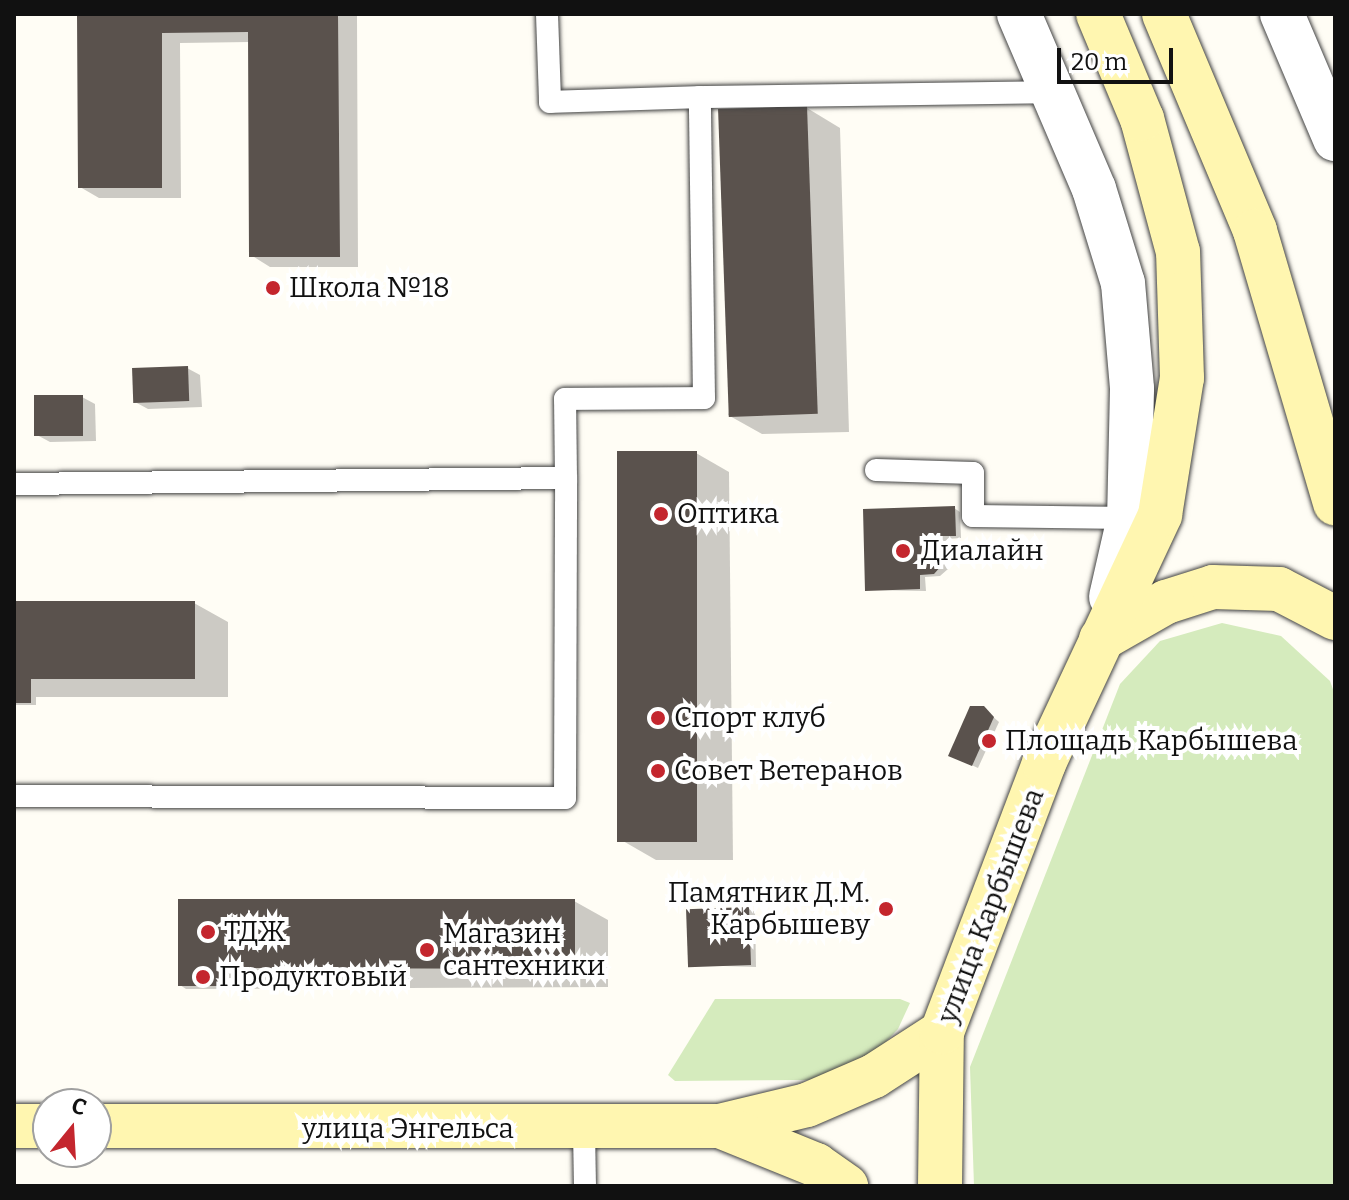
<!DOCTYPE html>
<html>
<head>
<meta charset="utf-8">
<style>
  body { margin:0 }
  #map { position:relative; width:1349px; height:1200px; overflow:hidden; background:#fffdf5; font-family:Bitter,serif }
  div>[style] { position:absolute }
  .green>* { inset:0; background:#d5ebbd }
  .shadow>* { inset:0; background:#0003 }
  .building>* { inset:0; background:#5a524d; transform-origin:0 0 }
  .roads { filter:drop-shadow(0 0 2px #444) drop-shadow(0 0 2px #444) }
  .lane>* { height:22px; margin:-11px; padding:0 11px; transform-origin:11px; border-radius:11px; background:#fff }
  .street>* { height:44px; margin:-22px; padding:0 22px; transform-origin:22px; border-radius:22px; background:#fff }
  .secondary>* { height:44px; margin:-22px; padding:0 22px; transform-origin:22px; border-radius:22px; background:#fff6b0 }
  .dots>* { width:22px; height:22px; translate:-50% -50%; box-sizing:border-box; border:4px solid #fff; border-radius:50% }
  span { translate:-50% -50%; white-space:nowrap; text-align:center; line-height:1.15; -webkit-text-stroke:8px #fff; paint-order:stroke }
  .poi-label { font-size:28px; color:#111 }
  .left { translate:0 -50%; text-align:left }
  .right { translate:-100% -50%; text-align:right }
  .street-label { font-size:28px; color:#111 }
  .frame { position:absolute; inset:0; border:16px solid #111; pointer-events:none }
  .north { position:absolute; left:32px; top:1088px; width:80px; height:80px; box-sizing:border-box; background:#fff; border:2px solid #a0a0a0; border-radius:50%; rotate:18deg; font-size:22px; font-weight:700; line-height:32px; text-align:center; color:#111 }
  .north::after { content:''; display:block; margin:auto; width:28px; height:36px; background:#c4262e; clip-path:polygon(50% 0,100% 100%,50% 72%,0 100%) }
  .scale { position:absolute; left:1057px; top:48px; width:116px; height:36px; box-sizing:border-box; border:4px solid #111; border-top:0; padding-left:10px; font-size:24px; line-height:28px; white-space:nowrap; color:#111; -webkit-text-stroke:6px #fff; paint-order:stroke }
</style>
</head>
<body>
<div id="map">
  <div class="green">
    <i style="clip-path:polygon(1222px 623px,1281px 636px,1330px 681px,1335px 695px,1335px 1186px,974px 1186px,970px 1067px,1120px 684px,1160px 641px)"></i>
    <i style="clip-path:polygon(715px 999px,900px 999px,910px 1003px,898px 1029px,878px 1050px,811px 1080px,675px 1081px,668px 1075px)"></i>
  </div>
  <div class="shadow">
    <i style="clip-path:polygon(79px 14px,357px 14px,358px 267px,270px 267px,251px 255px,250px 42px,180px 43px,181px 198px,99px 198px,80px 187px)"></i>
    <i style="clip-path:polygon(807px 108px,840px 128px,849px 432px,762px 434px,728px 415px)"></i>
    <i style="clip-path:polygon(187px 368px,200px 375px,202px 407px,148px 409px,135px 402px)"></i>
    <i style="clip-path:polygon(82px 397px,95px 404px,96px 441px,50px 442px,37px 435px)"></i>
    <i style="clip-path:polygon(696px 453px,729px 472px,733px 860px,656px 860px,623px 841px)"></i>
    <i style="clip-path:polygon(954px 508px,960px 512px,961px 538px,947px 539px,948px 569px,940px 576px,925px 577px,926px 591px,867px 590px)"></i>
    <i style="clip-path:polygon(14px 603px,194px 603px,228px 622px,228px 697px,36px 697px,36px 705px,14px 705px)"></i>
    <i style="clip-path:polygon(983px 708px,999px 722px,978px 768px,956px 758px)"></i>
    <i style="clip-path:polygon(180px 901px,574px 901px,608px 920px,608px 987px,186px 989px,180px 985px)"></i>
    <i style="clip-path:polygon(749px 909px,755px 912px,756px 967px,689px 965px)"></i>
  </div>
  <div class="building">
    <i style="clip-path:polygon(77px 14px,338px 14px,340px 257px,249px 257px,248px 32px,162px 33px,162px 188px,78px 188px)"></i>
    <i style="left:807px;top:106px;width:308px;height:89px;rotate:88deg"></i>
    <i style="left:188px;top:366px;width:35px;height:56px;rotate:88deg"></i>
    <i style="left:34px;top:395px;width:49px;height:41px"></i>
    <i style="left:617px;top:451px;width:80px;height:391px"></i>
    <i style="clip-path:polygon(955px 506px,956px 536px,941px 536px,942px 565px,934px 574px,920px 575px,920px 589px,865px 591px,863px 509px)"></i>
    <i style="clip-path:polygon(14px 601px,195px 601px,195px 679px,31px 679px,31px 703px,14px 703px)"></i>
    <i style="clip-path:polygon(970px 706px,984px 706px,994px 717px,972px 766px,948px 756px)"></i>
    <i style="clip-path:polygon(178px 899px,575px 899px,575px 969px,227px 968px,227px 986px,178px 986px)"></i>
    <i style="left:749px;top:907px;width:58px;height:63px;rotate:88deg"></i>
  </div>
  <div class="roads">
    <div class="lane">
      <i style="left:547px;top:14px;width:88px;rotate:88deg"></i>
      <i style="left:550px;top:102px;width:150px;rotate:-1.9deg"></i>
      <i style="left:876px;top:470px;width:97px;rotate:1.8deg"></i>
      <i style="left:973px;top:473px;width:43px;rotate:90deg"></i>
      <i style="left:973px;top:516px;width:156px;rotate:0.7deg"></i>
      <i style="left:14px;top:484px;width:552px;rotate:-0.62deg"></i>
      <i style="left:566px;top:478px;width:79px;rotate:-90.7deg"></i>
      <i style="left:565px;top:399px;width:139px;rotate:-0.4deg"></i>
      <i style="left:704px;top:398px;width:301px;rotate:-90.8deg"></i>
      <i style="left:700px;top:97px;width:352px;rotate:-0.8deg"></i>
      <i style="left:14px;top:796px;width:551px;rotate:0.21deg"></i>
      <i style="left:565px;top:798px;width:320px;rotate:-89.8deg"></i>
      <i style="left:584px;top:1130px;width:56px;rotate:89deg"></i>
    </div>
    <div class="street">
      <i style="left:1019px;top:14px;width:190px;rotate:66.8deg"></i>
      <i style="left:1094px;top:189px;width:98px;rotate:72.9deg"></i>
      <i style="left:1123px;top:283px;width:106px;rotate:85.1deg"></i>
      <i style="left:1132px;top:389px;width:129px;rotate:91.3deg"></i>
      <i style="left:1129px;top:518px;width:81px;rotate:102.8deg"></i>
      <i style="left:1282px;top:14px;width:136px;rotate:67deg"></i>
    </div>
    <div class="secondary">
      <i style="left:1164px;top:14px;width:235px;rotate:67.2deg"></i>
      <i style="left:1255px;top:231px;width:284px;rotate:73.6deg"></i>
      <i style="left:1101px;top:639px;width:75px;rotate:-29.6deg"></i>
      <i style="left:1166px;top:602px;width:49px;rotate:-17.7deg"></i>
      <i style="left:1213px;top:587px;width:66px;rotate:1.7deg"></i>
      <i style="left:1279px;top:589px;width:63px;rotate:27.4deg"></i>
      <i style="left:14px;top:1126px;width:34px"></i>
      <i style="left:96px;top:1126px;width:624px"></i>
      <i style="left:720px;top:1126px;width:89px;rotate:-13.6deg"></i>
      <i style="left:807px;top:1105px;width:73px;rotate:-23.4deg"></i>
      <i style="left:874px;top:1076px;width:81px;rotate:-32.9deg"></i>
      <i style="left:720px;top:1126px;width:104px;rotate:22.1deg"></i>
      <i style="left:816px;top:1165px;width:37px;rotate:35deg"></i>
      <i style="left:940px;top:1186px;width:154px;rotate:-89.3deg"></i>
      <i style="left:942px;top:1032px;width:288px;rotate:-69.2deg"></i>
      <i style="left:1044px;top:763px;width:274px;rotate:-64.9deg"></i>
      <i style="left:1160px;top:515px;width:139px;rotate:-80.9deg"></i>
      <i style="left:1182px;top:378px;width:126px;rotate:-91.8deg"></i>
      <i style="left:1178px;top:252px;width:138px;rotate:-105.1deg"></i>
      <i style="left:1142px;top:119px;width:114px;rotate:-112.7deg"></i>
    </div>
  </div>
  <div class="dots">
    <i style="left:273px;top:288px;background:#c4262e"></i>
    <i style="left:661px;top:514px;background:#c4262e"></i>
    <i style="left:903px;top:551px;background:#c4262e"></i>
    <i style="left:658px;top:718px;background:#c4262e"></i>
    <i style="left:989px;top:741px;background:#c4262e"></i>
    <i style="left:658px;top:771px;background:#c4262e"></i>
    <i style="left:886px;top:909px;background:#c4262e"></i>
    <i style="left:208px;top:932px;background:#c4262e"></i>
    <i style="left:427px;top:950px;background:#c4262e"></i>
    <i style="left:203px;top:977px;background:#c4262e"></i>
  </div>
  <div class="poi-label">
    <span class="left" style="left:289px;top:288px">Школа №18</span>
    <span class="left" style="left:677px;top:514px">Оптика</span>
    <span class="left" style="left:921px;top:551px">Диалайн</span>
    <span class="left" style="left:674px;top:718px">Спорт клуб</span>
    <span class="left" style="left:1005px;top:741px">Площадь Карбышева</span>
    <span class="left" style="left:674px;top:771px">Совет Ветеранов</span>
    <span class="right" style="left:870px;top:909px">Памятник Д.М.<br>Карбышеву</span>
    <span class="left" style="left:224px;top:932px">ТДЖ</span>
    <span class="left" style="left:443px;top:950px">Магазин<br>сантехники</span>
    <span class="left" style="left:219px;top:977px">Продуктовый</span>
  </div>
  <div class="street-label">
    <span style="left:991px;top:906px;rotate:-69deg">улица Карбышева</span>
    <span style="left:408px;top:1129px">улица Энгельса</span>
  </div>
  <div class="frame"></div>
  <div class="north">С</div>
  <div class="scale">20 m</div>
</div>
</body>
</html>
